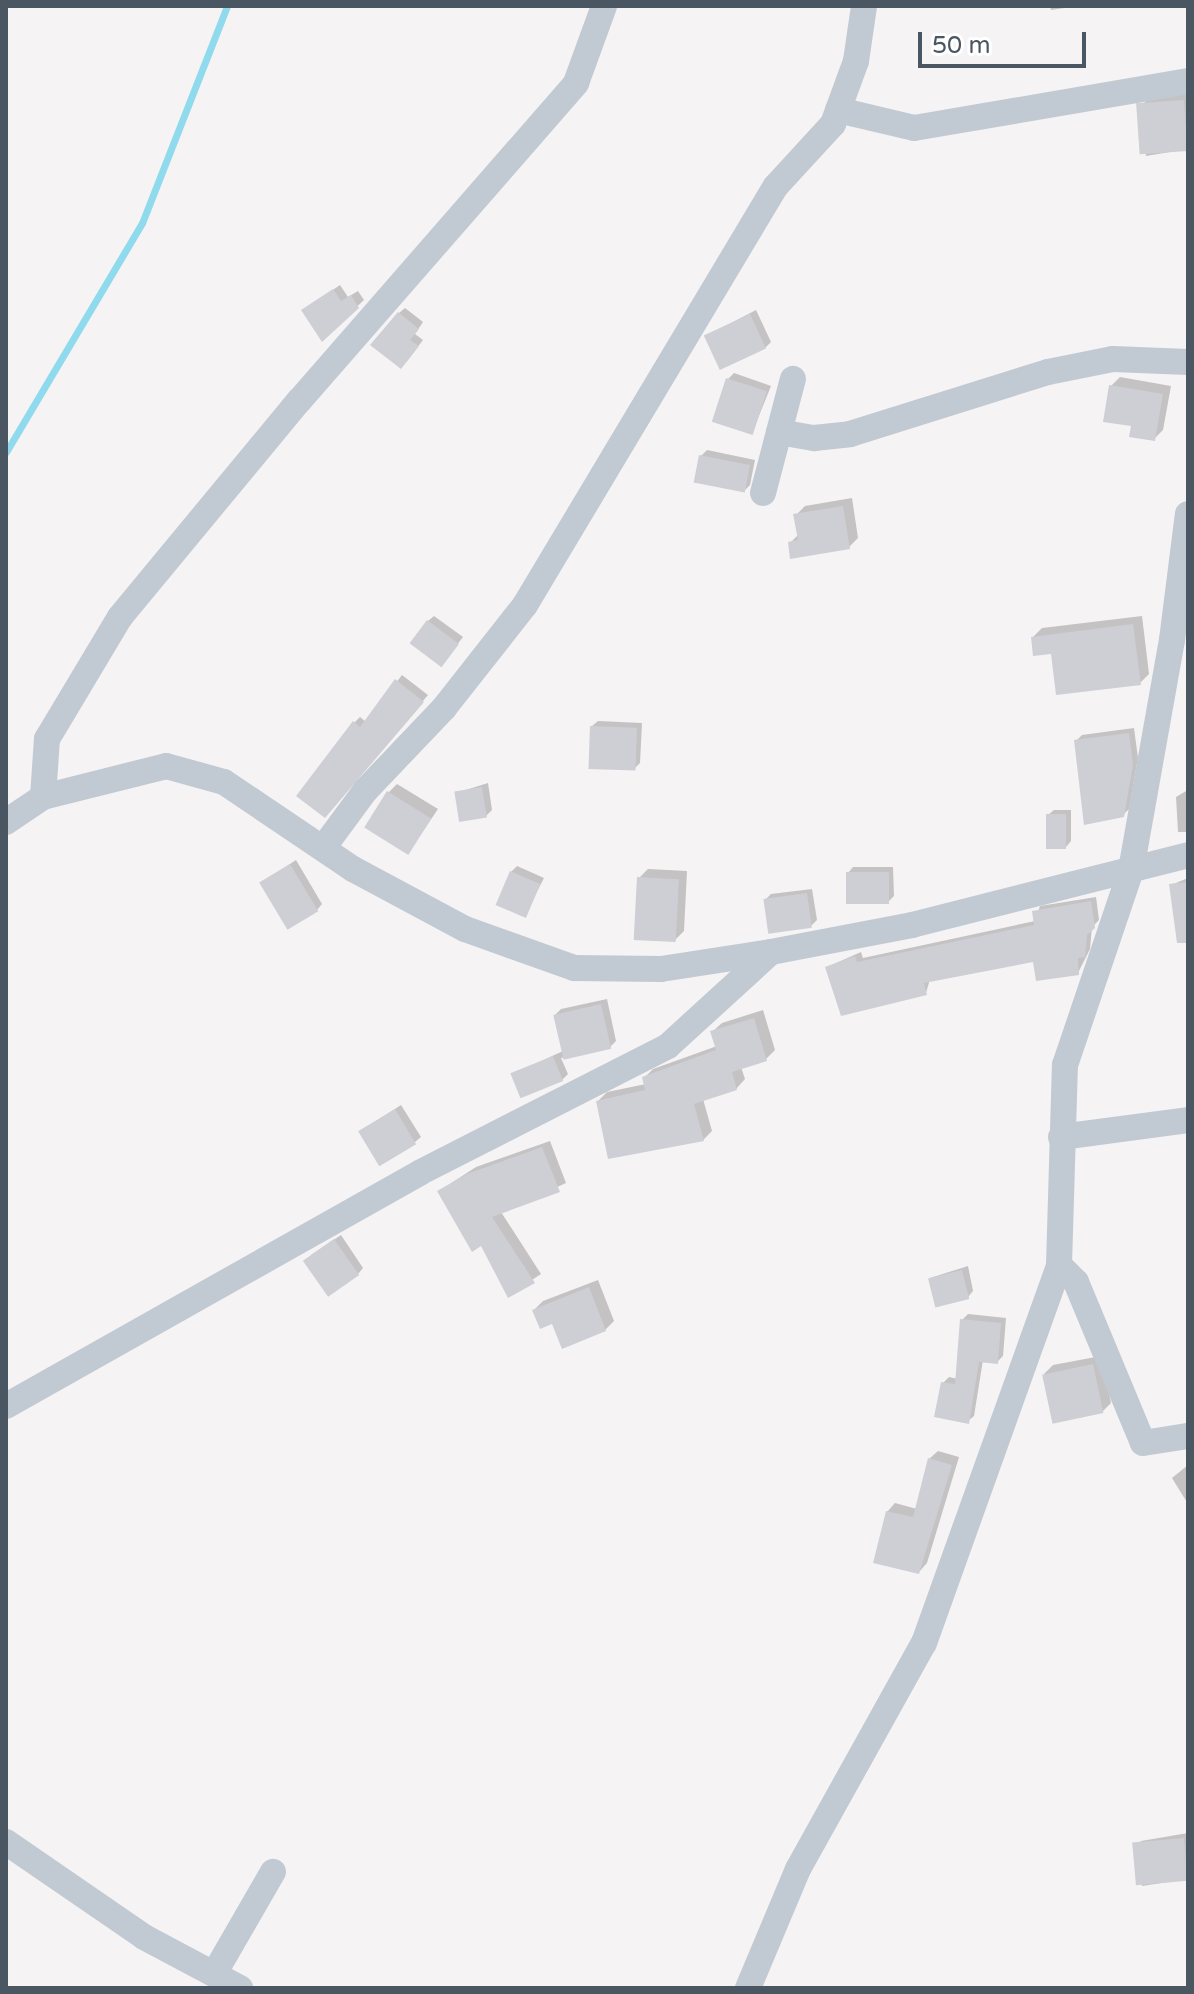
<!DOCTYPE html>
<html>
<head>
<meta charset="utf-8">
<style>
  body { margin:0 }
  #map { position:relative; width:1194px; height:1994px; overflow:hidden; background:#f5f3f3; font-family:"Varela Round",sans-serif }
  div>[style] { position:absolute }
  .shadow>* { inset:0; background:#0003 }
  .stream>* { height:7px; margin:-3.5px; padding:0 3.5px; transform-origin:3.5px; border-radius:3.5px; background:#90daee }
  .building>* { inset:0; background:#cdcfd5; transform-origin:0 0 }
  .minor>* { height:26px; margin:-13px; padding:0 13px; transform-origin:13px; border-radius:13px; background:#c1cad2 }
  span { translate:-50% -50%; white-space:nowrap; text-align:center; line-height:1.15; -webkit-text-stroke:8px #fff; paint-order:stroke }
  .frame { position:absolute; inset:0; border:8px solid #4a5661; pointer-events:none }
  .scale { position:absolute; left:918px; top:32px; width:168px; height:36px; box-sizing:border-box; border:4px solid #4a5661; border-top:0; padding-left:10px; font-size:24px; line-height:28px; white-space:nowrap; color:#4a5661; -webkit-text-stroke:6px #fff; paint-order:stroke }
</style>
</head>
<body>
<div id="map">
  <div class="shadow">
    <i style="clip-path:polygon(1050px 6px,1078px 6px,1051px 10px)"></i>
    <i style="clip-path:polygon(1188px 93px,1188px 149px,1146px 156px,1139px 108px,1148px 99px)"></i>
    <i style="clip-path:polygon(340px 285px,348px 297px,358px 291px,364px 300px,322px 339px,304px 310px)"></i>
    <i style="clip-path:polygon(405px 308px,423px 322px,415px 334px,423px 340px,407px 361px,399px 313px)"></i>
    <i style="clip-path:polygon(756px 310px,771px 342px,765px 348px,708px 335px)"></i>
    <i style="clip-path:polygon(734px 373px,771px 386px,752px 433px,728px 379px)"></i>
    <i style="clip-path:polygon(1120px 377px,1171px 386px,1163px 430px,1154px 439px,1133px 425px,1111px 386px)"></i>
    <i style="clip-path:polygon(707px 450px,755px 460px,750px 485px,744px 491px,701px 456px)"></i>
    <i style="clip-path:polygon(852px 498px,858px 538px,849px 547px,790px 543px,799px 534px,796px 515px,805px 506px)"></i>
    <i style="clip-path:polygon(434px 616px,463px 637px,447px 658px,428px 621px)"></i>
    <i style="clip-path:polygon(1142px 616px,1149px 674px,1140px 683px,1053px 652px,1033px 637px,1042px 628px)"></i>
    <i style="clip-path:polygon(402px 675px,428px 695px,330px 810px,354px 723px,360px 717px,366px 722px)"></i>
    <i style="clip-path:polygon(598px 721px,642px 723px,640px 763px,634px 769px,592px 726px)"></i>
    <i style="clip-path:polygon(1134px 728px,1138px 758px,1129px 809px,1123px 815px,1076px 741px,1082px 735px)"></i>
    <i style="clip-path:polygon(1188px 778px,1188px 832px,1178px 832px,1176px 797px,1186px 791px)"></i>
    <i style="clip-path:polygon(488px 783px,492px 810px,486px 816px,456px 793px)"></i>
    <i style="clip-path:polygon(397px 784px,438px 809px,409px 852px,388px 793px)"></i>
    <i style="clip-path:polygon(1054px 810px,1071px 810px,1071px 841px,1066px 847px,1048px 815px)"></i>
    <i style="clip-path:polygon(296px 860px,322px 904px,317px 910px,261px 883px)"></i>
    <i style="clip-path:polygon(517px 866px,544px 878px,525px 915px,511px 872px)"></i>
    <i style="clip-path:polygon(853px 867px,893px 867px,894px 896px,888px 902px,848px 873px)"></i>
    <i style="clip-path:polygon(648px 869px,687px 871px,684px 931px,675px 940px,639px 878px)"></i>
    <i style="clip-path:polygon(1188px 878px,1188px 935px,1171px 885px)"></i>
    <i style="clip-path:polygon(812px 889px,817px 920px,811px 926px,765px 900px,771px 894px)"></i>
    <i style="clip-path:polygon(1096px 897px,1099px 920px,1092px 927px,1090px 949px,1078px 973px,1035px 959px,930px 979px,926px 993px,827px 967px,861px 952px,863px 958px,1035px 921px,1040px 906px)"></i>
    <i style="clip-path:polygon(607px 999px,616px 1041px,610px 1047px,561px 1058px,568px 1074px,562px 1080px,513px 1074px,563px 1051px,555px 1015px,561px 1009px)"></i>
    <i style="clip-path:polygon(763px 1010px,775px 1050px,766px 1059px,741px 1067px,745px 1079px,736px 1089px,703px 1099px,712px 1131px,703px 1140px,598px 1101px,607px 1092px,646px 1084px,644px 1078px,653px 1069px,717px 1046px,712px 1032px,722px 1023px)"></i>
    <i style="clip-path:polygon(401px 1105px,421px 1137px,415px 1142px,361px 1131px)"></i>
    <i style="clip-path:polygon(550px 1141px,566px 1183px,501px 1212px,541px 1274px,509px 1295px,481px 1244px,439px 1191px,476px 1167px)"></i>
    <i style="clip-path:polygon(341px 1235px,363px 1268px,358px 1274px,311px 1255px)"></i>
    <i style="clip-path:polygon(968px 1266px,973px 1291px,968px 1297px,930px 1278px)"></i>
    <i style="clip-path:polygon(598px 1280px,614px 1321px,605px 1330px,554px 1322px,534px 1310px,543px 1301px)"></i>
    <i style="clip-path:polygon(968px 1314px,1006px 1318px,1003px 1356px,997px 1362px,983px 1360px,974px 1416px,968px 1421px,943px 1383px,949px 1377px,958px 1379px,962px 1320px)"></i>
    <i style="clip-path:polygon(1101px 1356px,1111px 1403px,1102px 1412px,1044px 1374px,1053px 1365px)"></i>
    <i style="clip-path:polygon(938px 1451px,959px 1457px,927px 1563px,919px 1572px,887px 1512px,895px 1503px,917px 1509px,929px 1459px)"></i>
    <i style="clip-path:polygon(1188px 1465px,1188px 1504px,1172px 1478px)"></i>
    <i style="clip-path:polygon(1188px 1833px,1188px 1879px,1142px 1886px,1135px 1847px,1141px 1841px)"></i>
  </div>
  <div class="stream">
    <i style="left:6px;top:452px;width:266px;rotate:-59.3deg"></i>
    <i style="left:142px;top:223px;width:233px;rotate:-68.6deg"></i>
  </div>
  <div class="building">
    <i style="left:1184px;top:100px;width:51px;height:48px;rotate:86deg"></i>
    <i style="clip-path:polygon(333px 289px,341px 301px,351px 295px,359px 308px,322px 342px,301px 310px)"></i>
    <i style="clip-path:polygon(398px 312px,419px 329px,410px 340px,419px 346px,401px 369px,370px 345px)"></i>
    <i style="left:750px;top:314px;width:38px;height:51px;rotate:65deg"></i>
    <i style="left:726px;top:378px;width:43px;height:46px;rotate:18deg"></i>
    <i style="clip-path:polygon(1109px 385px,1163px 394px,1155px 441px,1129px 437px,1131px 426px,1103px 422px)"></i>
    <i style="left:699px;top:455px;width:52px;height:28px;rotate:11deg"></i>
    <i style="clip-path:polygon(843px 506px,850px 549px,790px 559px,788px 542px,798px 540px,793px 514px)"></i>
    <i style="left:427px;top:620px;width:40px;height:29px;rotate:37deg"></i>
    <i style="clip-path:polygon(1133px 624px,1141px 685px,1056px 695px,1051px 654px,1033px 656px,1031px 637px)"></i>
    <i style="clip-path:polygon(395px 679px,424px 702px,325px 818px,296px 796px,353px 721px,360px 727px)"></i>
    <i style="left:590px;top:726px;width:47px;height:43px;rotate:2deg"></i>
    <i style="clip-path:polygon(1129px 733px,1133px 765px,1124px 817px,1084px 825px,1074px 740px)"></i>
    <i style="left:482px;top:787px;width:31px;height:28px;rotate:81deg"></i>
    <i style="left:387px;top:791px;width:52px;height:43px;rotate:32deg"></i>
    <i style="left:1066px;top:814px;width:35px;height:20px;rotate:90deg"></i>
    <i style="left:290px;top:864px;width:55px;height:36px;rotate:59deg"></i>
    <i style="left:510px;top:871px;width:33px;height:37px;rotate:23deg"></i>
    <i style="left:846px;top:872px;width:43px;height:32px"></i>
    <i style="left:637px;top:877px;width:42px;height:63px;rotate:3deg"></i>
    <i style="clip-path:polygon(1188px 882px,1188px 943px,1177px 943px,1169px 884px)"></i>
    <i style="left:807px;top:893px;width:35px;height:44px;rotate:82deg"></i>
    <i style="clip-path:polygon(1091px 901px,1095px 928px,1087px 935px,1085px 957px,1078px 958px,1079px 975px,1036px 981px,1033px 962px,924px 983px,927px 995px,841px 1016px,825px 967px,855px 956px,857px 962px,1034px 925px,1032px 911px)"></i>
    <i style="left:601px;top:1004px;width:46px;height:49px;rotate:77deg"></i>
    <i style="clip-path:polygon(754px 1018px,767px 1061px,732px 1072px,737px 1090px,694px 1104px,704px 1141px,608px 1159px,596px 1101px,645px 1090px,642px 1077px,716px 1050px,710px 1031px)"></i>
    <i style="left:553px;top:1056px;width:27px;height:46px;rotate:68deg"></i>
    <i style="left:395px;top:1109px;width:41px;height:43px;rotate:59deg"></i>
    <i style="clip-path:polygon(542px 1147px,560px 1192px,492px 1217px,535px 1283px,508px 1298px,481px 1246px,472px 1252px,437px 1191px,467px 1174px)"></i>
    <i style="left:334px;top:1239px;width:44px;height:38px;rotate:55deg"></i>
    <i style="left:962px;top:1270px;width:30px;height:35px;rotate:76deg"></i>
    <i style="clip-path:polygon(589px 1287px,606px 1331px,562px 1349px,552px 1324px,540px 1329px,532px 1310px)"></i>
    <i style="clip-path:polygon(960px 1319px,1001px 1323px,998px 1364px,979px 1362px,969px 1424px,934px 1417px,941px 1382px,955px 1384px)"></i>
    <i style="left:1093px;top:1364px;width:50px;height:52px;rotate:78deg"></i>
    <i style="clip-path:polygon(928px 1458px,952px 1465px,919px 1574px,873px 1563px,886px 1511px,913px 1517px)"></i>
    <i style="left:1184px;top:1838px;width:43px;height:52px;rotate:85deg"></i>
  </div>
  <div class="minor">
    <i style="left:838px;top:110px;width:78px;rotate:13.3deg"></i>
    <i style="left:914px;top:128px;width:278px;rotate:-9.7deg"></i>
    <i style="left:779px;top:432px;width:36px;rotate:10deg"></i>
    <i style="left:814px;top:438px;width:36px;rotate:-6deg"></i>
    <i style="left:850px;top:434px;width:207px;rotate:-17.4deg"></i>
    <i style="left:1048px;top:372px;width:66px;rotate:-11.3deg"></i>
    <i style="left:1113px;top:359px;width:75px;rotate:2.3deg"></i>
    <i style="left:763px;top:493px;width:118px;rotate:-75.3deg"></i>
    <i style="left:43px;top:797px;width:58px;rotate:-86.1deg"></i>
    <i style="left:47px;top:739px;width:142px;rotate:-59.1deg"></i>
    <i style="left:120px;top:617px;width:281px;rotate:-50.4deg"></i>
    <i style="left:299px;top:401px;width:422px;rotate:-48.9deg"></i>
    <i style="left:576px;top:83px;width:82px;rotate:-70deg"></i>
    <i style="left:6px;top:822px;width:45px;rotate:-34deg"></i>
    <i style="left:43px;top:797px;width:127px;rotate:-14.1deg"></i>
    <i style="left:166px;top:766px;width:60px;rotate:15.4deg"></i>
    <i style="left:224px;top:782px;width:156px;rotate:34deg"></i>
    <i style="left:353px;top:869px;width:127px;rotate:28.2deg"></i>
    <i style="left:465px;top:929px;width:116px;rotate:19.7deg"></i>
    <i style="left:574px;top:968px;width:87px;rotate:0.7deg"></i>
    <i style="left:661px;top:969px;width:111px;rotate:-8.8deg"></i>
    <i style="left:771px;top:952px;width:144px;rotate:-10.8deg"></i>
    <i style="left:912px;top:925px;width:285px;rotate:-14.2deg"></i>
    <i style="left:323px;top:848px;width:71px;rotate:-53.6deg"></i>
    <i style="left:365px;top:791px;width:115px;rotate:-46.4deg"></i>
    <i style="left:444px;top:708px;width:131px;rotate:-51.8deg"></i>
    <i style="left:525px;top:605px;width:488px;rotate:-59.1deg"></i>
    <i style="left:776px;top:186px;width:84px;rotate:-47.4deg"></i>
    <i style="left:833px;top:124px;width:67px;rotate:-69.9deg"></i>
    <i style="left:856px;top:61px;width:56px;rotate:-81.7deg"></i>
    <i style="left:1061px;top:1137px;width:128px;rotate:-7.6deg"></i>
    <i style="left:1059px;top:1265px;width:24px;rotate:45deg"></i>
    <i style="left:1076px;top:1282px;width:174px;rotate:67.4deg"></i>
    <i style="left:1143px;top:1443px;width:46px;rotate:-8.8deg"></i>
    <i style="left:6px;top:1406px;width:476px;rotate:-29.4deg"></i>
    <i style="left:421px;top:1172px;width:277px;rotate:-27deg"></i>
    <i style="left:668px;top:1046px;width:139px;rotate:-42.4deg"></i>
    <i style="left:6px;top:1842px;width:168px;rotate:34.5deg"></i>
    <i style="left:144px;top:1937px;width:109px;rotate:28deg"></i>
    <i style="left:214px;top:1974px;width:118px;rotate:-60deg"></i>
    <i style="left:748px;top:1988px;width:129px;rotate:-67.2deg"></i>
    <i style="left:798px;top:1869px;width:259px;rotate:-60.9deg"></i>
    <i style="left:924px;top:1643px;width:401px;rotate:-70.3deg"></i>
    <i style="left:1059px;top:1265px;width:200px;rotate:-88.3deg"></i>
    <i style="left:1065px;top:1065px;width:206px;rotate:-71.3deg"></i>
    <i style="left:1131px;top:870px;width:234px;rotate:-79.9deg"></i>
    <i style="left:1172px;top:640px;width:127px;rotate:-82.8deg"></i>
  </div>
  <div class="frame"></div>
  <div class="scale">50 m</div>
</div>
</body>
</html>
